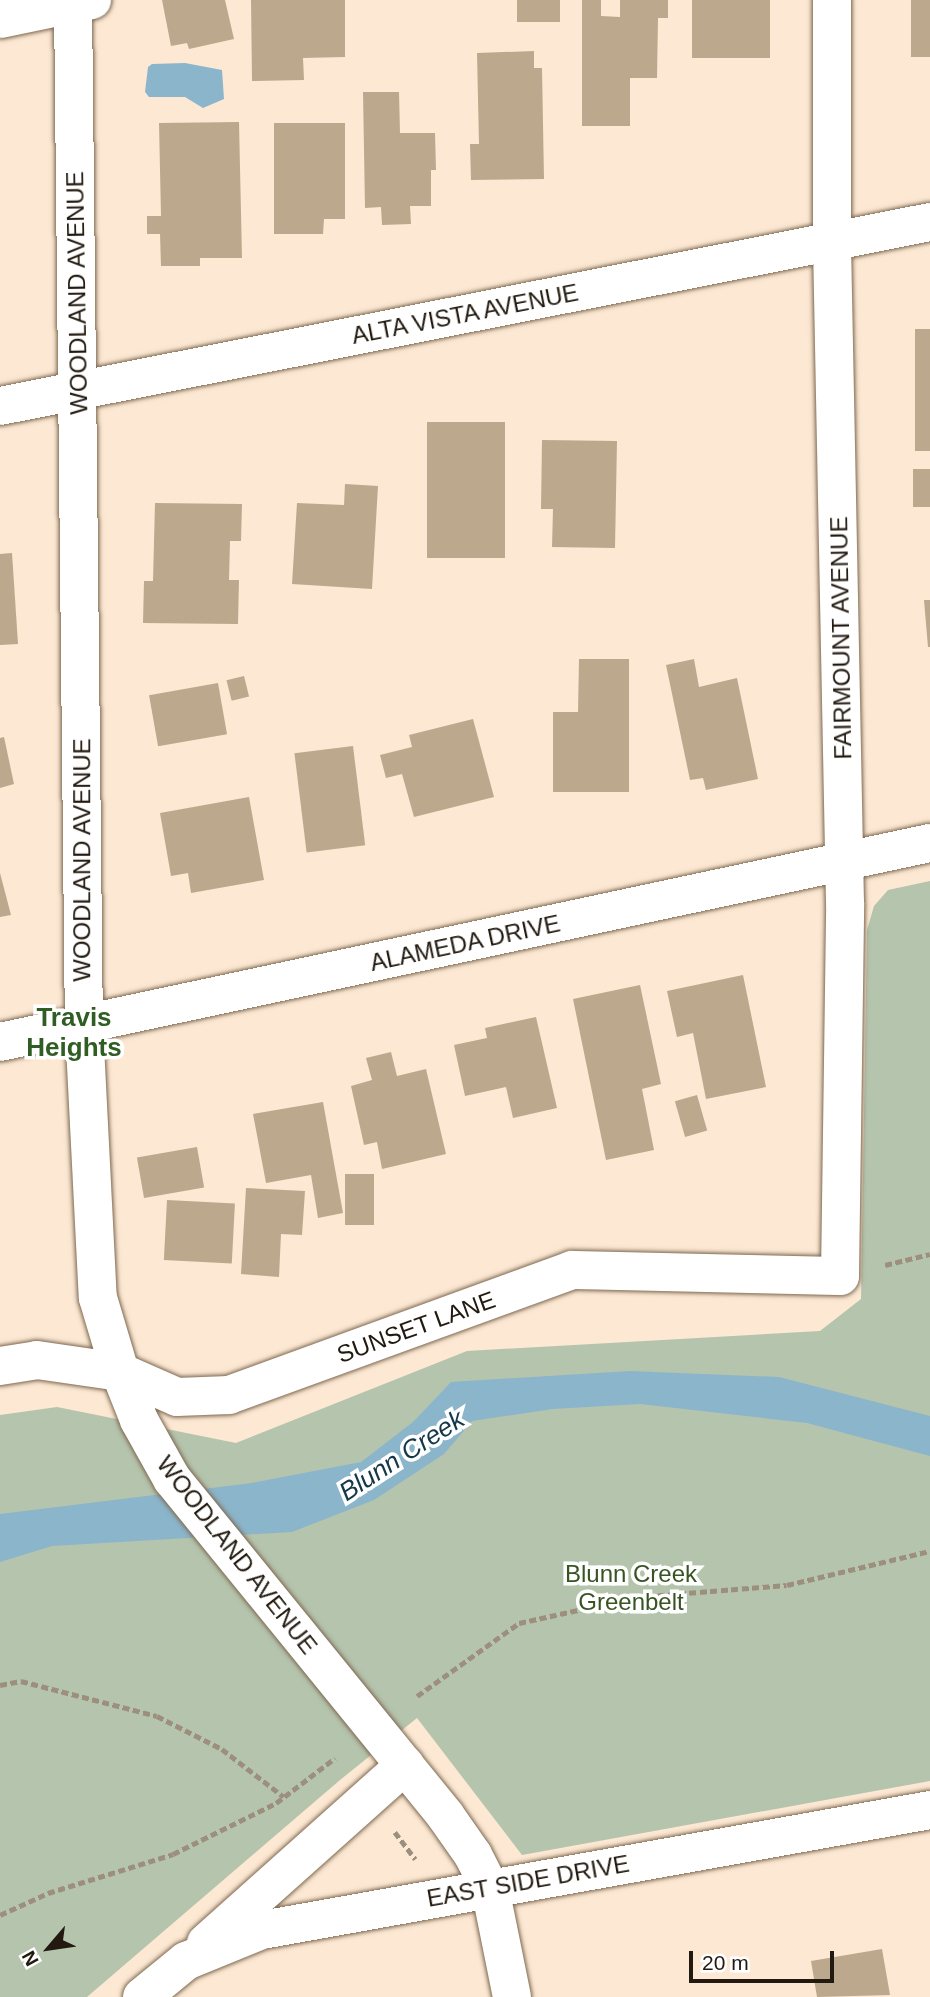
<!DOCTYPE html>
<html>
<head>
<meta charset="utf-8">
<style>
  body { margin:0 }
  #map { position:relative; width:930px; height:1997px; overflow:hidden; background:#fce8d3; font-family:Arial,sans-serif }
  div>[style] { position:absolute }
  .green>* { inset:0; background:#b5c4ad }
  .water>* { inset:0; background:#8bb5ca }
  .building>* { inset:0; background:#bca88c; transform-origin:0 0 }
  .path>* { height:4.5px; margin-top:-2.25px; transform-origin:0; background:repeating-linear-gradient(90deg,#9d8f7e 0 7px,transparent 0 10.5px) }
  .roads { filter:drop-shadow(0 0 2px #7e6850) drop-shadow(0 0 2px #7e6850) }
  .minor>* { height:38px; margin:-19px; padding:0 19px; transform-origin:19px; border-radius:19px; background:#fff }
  span { translate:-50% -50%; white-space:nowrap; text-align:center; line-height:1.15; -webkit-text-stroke:7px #fff; paint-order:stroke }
  .street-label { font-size:24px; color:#221a10 }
  .park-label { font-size:24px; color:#375422 }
  .neighbourhood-label { font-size:26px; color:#305d24; font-weight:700 }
  .water-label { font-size:26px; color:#143848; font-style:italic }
  .north { position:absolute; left:14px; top:1913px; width:70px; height:70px; -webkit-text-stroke:5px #fff; paint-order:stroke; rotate:241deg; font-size:19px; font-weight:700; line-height:28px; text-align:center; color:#221a10 }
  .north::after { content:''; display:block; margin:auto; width:24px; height:32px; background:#221a10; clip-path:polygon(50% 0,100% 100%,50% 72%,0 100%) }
  .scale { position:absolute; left:689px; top:1951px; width:145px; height:32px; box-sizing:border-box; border:4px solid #221a10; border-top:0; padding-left:9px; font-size:21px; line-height:24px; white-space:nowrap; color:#221a10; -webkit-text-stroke:5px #fff; paint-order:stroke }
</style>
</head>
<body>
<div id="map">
  <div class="green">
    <i style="clip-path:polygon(930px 881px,930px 1781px,522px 1855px,417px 1718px,340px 1780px,87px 1997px,0 1997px,0 1415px,57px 1407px,236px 1443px,467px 1351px,820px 1331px,861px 1299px,867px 930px,874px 906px,888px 890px)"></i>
  </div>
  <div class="water">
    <i style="clip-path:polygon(185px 63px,222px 70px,224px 99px,203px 108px,185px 97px,149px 97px,145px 92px,148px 67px,152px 64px)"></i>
    <i style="clip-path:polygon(630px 1371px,779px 1377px,930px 1416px,930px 1456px,807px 1423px,640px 1404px,553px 1409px,472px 1421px,444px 1454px,374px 1500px,292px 1532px,52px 1546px,0 1562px,0 1514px,252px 1483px,361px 1462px,413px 1422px,451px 1382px)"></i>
  </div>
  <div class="building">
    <i style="clip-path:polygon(162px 0,225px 0,234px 39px,189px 49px,187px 43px,171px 46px)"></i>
    <i style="clip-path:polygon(251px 0,345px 0,345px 57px,303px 58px,304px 80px,252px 81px)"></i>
    <i style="left:517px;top:0;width:43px;height:22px"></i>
    <i style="clip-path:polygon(582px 0,601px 0,601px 16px,620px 17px,620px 0,668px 0,668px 18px,658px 18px,657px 78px,630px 78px,630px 126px,582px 126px)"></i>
    <i style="left:692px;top:0;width:78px;height:58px"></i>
    <i style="left:911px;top:0;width:19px;height:57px"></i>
    <i style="clip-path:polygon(534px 51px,534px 68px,542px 68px,544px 179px,471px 180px,470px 144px,479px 144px,477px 53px)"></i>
    <i style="clip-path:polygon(363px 92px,399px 92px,400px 133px,435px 133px,436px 170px,431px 170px,431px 206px,410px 206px,411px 224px,382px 225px,381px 207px,365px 208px)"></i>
    <i style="clip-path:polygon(239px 122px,242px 258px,200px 258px,200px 266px,161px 266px,160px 234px,147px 234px,147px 216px,161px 216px,159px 123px)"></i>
    <i style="clip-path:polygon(274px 123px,345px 123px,345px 219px,324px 219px,323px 234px,274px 234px)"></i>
    <i style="left:915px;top:329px;width:15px;height:122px"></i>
    <i style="left:427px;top:422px;width:78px;height:136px"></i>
    <i style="clip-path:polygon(542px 440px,617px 441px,615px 548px,552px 547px,553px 509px,541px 509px)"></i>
    <i style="left:913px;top:469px;width:17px;height:38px"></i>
    <i style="clip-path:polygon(345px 484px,378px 486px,372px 589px,292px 584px,297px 503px,344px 505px)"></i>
    <i style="clip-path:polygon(155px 503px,242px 504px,241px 541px,230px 541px,229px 580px,239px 580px,238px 624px,143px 623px,144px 581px,153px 581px)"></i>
    <i style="clip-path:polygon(12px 553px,18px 644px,0 645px,0 554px)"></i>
    <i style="clip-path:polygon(924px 600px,930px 600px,930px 647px,928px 647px)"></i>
    <i style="clip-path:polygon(579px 659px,629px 659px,629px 792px,553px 792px,553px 712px,578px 712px)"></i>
    <i style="clip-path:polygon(694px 659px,699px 687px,737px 678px,758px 779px,706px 790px,703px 778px,690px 780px,666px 665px)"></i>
    <i style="left:244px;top:676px;width:21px;height:18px;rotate:76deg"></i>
    <i style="left:218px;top:683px;width:52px;height:70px;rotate:80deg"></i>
    <i style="clip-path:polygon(473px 719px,494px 797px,414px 817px,402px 774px,386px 778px,380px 755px,412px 747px,409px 735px)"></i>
    <i style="clip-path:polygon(4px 737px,14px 784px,0 788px,0 738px)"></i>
    <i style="left:353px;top:746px;width:100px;height:59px;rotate:83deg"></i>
    <i style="clip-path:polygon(249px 797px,264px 880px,191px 893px,188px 873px,171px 876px,160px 813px)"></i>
    <i style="clip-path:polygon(0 873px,11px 915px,0 917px)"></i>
    <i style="clip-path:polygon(743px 975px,766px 1087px,706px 1099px,693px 1033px,677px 1037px,667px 991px)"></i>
    <i style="clip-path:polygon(640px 985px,661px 1084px,642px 1089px,654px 1150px,606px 1160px,573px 999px)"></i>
    <i style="clip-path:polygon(536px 1017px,557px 1108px,513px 1118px,506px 1087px,465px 1096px,454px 1045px,487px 1038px,485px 1028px)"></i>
    <i style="clip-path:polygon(391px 1052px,397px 1076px,426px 1069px,446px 1154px,382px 1169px,377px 1142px,364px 1145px,351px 1086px,372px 1080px,366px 1058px)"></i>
    <i style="left:697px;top:1095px;width:37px;height:23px;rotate:74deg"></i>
    <i style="clip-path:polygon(323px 1102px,343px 1213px,318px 1218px,311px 1175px,266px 1183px,253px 1114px)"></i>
    <i style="left:197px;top:1147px;width:41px;height:61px;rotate:80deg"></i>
    <i style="left:345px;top:1174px;width:29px;height:51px"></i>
    <i style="clip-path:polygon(246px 1188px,305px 1191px,302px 1235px,281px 1234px,279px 1277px,241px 1274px)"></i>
    <i style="left:167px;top:1200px;width:68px;height:60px;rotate:3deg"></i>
    <i style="clip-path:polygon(882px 1949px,890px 1995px,817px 1997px,811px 1961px)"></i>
  </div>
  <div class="path">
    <i style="left:885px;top:1265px;width:46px;rotate:-13.7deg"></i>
    <i style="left:0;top:1685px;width:21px;rotate:-11deg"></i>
    <i style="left:21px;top:1681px;width:140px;rotate:14.4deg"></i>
    <i style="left:157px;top:1716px;width:73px;rotate:26.9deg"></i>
    <i style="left:222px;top:1749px;width:78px;rotate:37.7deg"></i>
    <i style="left:417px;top:1696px;width:125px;rotate:-35.6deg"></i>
    <i style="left:519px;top:1623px;width:121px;rotate:-12.4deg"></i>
    <i style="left:637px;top:1597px;width:150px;rotate:-4.6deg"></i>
    <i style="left:787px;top:1585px;width:147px;rotate:-13.4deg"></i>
    <i style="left:395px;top:1832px;width:34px;rotate:53deg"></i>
    <i style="left:0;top:1915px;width:53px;rotate:-24.6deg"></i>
    <i style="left:48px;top:1893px;width:131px;rotate:-17.3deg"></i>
    <i style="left:173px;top:1854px;width:115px;rotate:-26.3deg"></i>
    <i style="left:276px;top:1803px;width:74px;rotate:-37.3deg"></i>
  </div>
  <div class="roads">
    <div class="minor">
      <i style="left:73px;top:0;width:1026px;rotate:89.39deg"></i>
      <i style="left:84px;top:1026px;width:272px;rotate:87.1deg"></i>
      <i style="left:98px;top:1298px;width:77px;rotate:73.4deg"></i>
      <i style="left:120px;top:1372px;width:52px;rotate:68.4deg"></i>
      <i style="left:139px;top:1420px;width:68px;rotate:60.8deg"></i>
      <i style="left:172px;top:1479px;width:433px;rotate:50.9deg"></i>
      <i style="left:445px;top:1815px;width:49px;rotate:55deg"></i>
      <i style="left:473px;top:1855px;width:37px;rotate:63deg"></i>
      <i style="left:490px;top:1888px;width:111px;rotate:78.6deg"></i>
      <i style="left:0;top:19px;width:94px;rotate:-11.7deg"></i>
      <i style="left:0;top:406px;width:948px;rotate:-11.19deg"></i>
      <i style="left:0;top:1042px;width:951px;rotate:-12.08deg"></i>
      <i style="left:0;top:1366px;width:37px;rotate:-9deg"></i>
      <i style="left:37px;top:1360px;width:84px;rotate:8.2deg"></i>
      <i style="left:120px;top:1372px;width:62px;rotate:23.7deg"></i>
      <i style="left:177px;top:1397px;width:52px;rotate:-2.2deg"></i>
      <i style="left:229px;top:1395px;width:365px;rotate:-20deg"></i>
      <i style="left:572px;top:1270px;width:268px;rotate:1.3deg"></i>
      <i style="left:840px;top:1276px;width:373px;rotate:-89.2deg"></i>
      <i style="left:845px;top:903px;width:661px;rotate:-91.13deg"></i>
      <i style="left:832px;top:242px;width:242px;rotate:-90deg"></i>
      <i style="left:206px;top:1943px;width:267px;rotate:-41.8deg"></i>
      <i style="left:142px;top:1997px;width:57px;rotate:-39.3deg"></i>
      <i style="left:186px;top:1961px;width:82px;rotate:-22.2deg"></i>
      <i style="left:262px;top:1930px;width:679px;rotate:-10.18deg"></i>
    </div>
  </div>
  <div class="street-label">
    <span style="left:77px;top:293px;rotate:-91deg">WOODLAND AVENUE</span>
    <span style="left:465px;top:314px;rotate:-11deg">ALTA VISTA AVENUE</span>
    <span style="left:841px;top:638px;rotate:-91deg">FAIRMOUNT AVENUE</span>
    <span style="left:82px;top:860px;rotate:-90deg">WOODLAND AVENUE</span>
    <span style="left:465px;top:943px;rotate:-12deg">ALAMEDA DRIVE</span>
    <span style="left:416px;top:1327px;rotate:-20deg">SUNSET LANE</span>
    <span style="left:237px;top:1555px;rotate:52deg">WOODLAND AVENUE</span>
    <span style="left:528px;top:1881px;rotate:-10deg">EAST SIDE DRIVE</span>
  </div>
  <div class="park-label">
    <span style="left:631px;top:1588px">Blunn Creek<br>Greenbelt</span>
  </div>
  <div class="neighbourhood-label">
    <span style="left:74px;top:1033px">Travis<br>Heights</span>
  </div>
  <div class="water-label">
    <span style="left:402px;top:1456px;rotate:-33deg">Blunn Creek</span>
  </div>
  <div class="north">N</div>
  <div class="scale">20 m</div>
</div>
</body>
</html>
